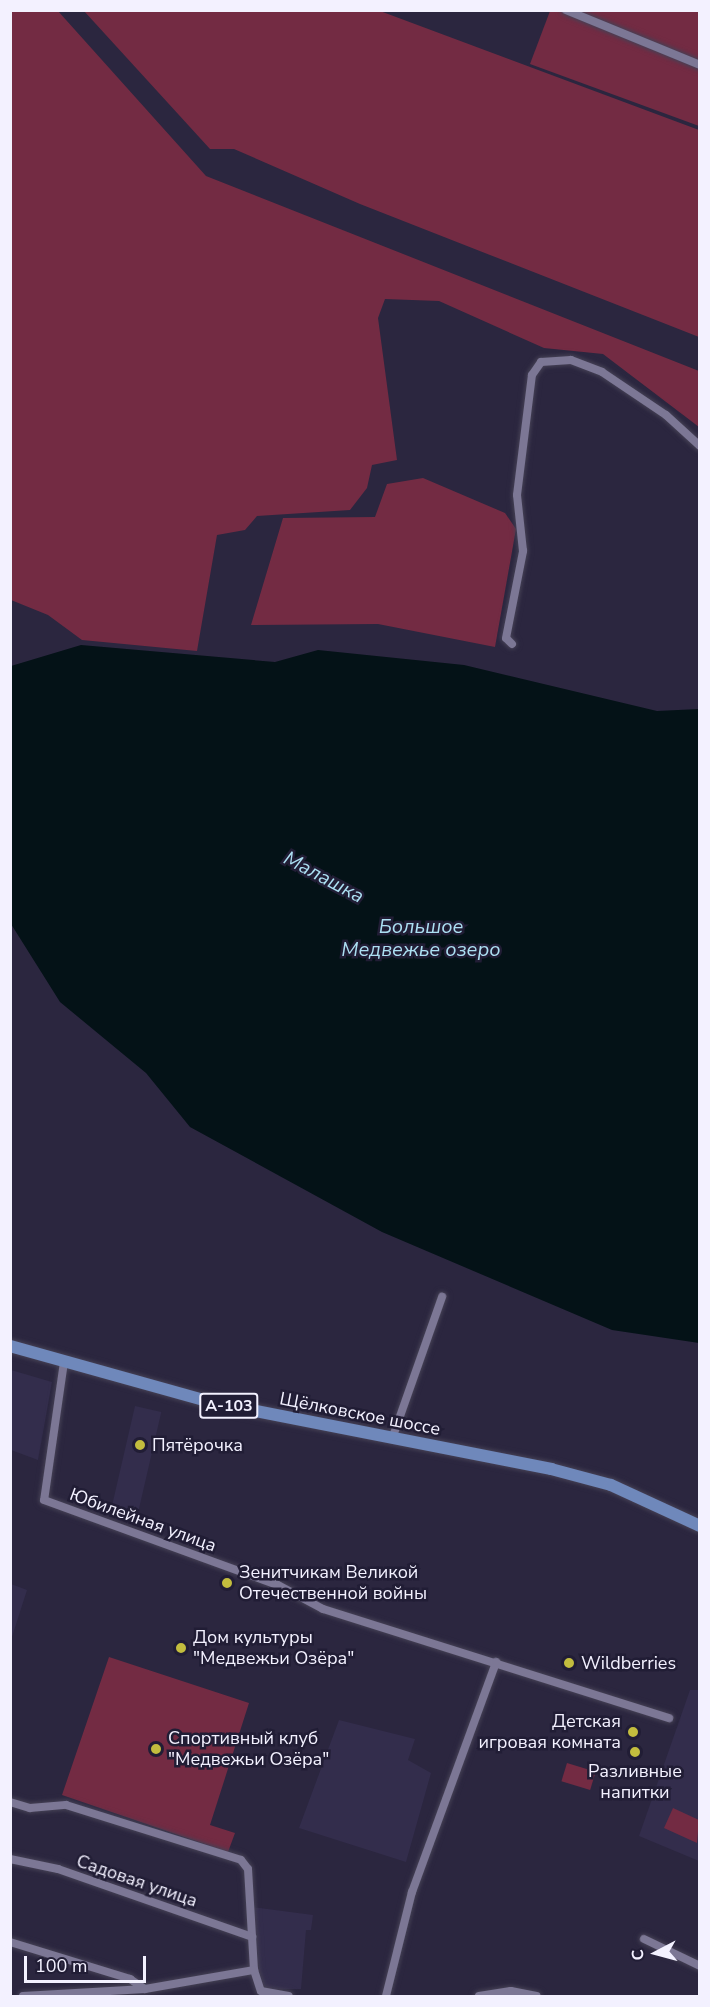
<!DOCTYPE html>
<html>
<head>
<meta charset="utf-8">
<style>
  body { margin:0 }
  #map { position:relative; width:710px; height:2007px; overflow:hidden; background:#2b263f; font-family:"Nunito Sans",sans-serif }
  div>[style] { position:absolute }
  .built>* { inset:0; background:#332d4c; transform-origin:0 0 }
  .green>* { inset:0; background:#732b43; transform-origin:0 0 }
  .water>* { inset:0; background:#041217 }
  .roads { filter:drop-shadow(0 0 2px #454155) drop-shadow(0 0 2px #454155) }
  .street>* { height:8px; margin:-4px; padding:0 4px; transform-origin:4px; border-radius:4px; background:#7c7795 }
  .primary>* { height:12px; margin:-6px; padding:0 6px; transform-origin:6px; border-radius:6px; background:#6f88bb }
  .dots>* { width:16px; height:16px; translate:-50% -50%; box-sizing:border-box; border:3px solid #211d35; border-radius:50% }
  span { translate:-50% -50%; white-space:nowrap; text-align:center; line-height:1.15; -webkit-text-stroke:5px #211d35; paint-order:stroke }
  .shield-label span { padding:2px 4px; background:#211d35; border:2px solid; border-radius:4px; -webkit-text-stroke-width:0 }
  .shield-label { font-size:16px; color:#f3f1ff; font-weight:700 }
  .street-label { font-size:18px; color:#f3f1ff }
  .poi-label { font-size:18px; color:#f3f1ff }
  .left { translate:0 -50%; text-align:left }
  .right { translate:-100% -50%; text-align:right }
  .water-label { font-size:20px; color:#acdff2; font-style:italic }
  .frame { position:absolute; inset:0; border:12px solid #f3f1ff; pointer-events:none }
  .north { position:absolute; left:626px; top:1923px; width:60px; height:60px; -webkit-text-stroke:4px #211d35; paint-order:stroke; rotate:264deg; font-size:16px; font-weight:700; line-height:24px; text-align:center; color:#f3f1ff }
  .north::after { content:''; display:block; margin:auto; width:21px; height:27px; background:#f3f1ff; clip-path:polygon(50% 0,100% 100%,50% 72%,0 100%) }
  .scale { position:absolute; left:24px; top:1956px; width:122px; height:27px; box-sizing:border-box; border:3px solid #f3f1ff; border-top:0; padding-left:8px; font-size:18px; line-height:21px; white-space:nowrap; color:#f3f1ff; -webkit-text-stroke:4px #211d35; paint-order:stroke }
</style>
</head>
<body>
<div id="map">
  <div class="built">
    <i style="clip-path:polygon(11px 1370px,52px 1382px,38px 1460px,11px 1450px)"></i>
    <i style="left:135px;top:1406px;width:27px;height:112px;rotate:13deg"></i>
    <i style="clip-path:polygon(11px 1584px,27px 1590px,11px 1640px)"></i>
    <i style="clip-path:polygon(690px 1690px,699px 1690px,699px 1861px,639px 1836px)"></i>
    <i style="clip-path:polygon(339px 1720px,415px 1739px,408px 1760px,431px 1773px,406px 1862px,299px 1828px)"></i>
    <i style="clip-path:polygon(253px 1907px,313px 1915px,311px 1930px,306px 1930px,301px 1989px,268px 1989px,260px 1982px)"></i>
  </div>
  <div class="green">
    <i style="clip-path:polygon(10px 11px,58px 11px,206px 176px,699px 371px,699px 427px,603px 354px,544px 348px,439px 301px,385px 299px,378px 318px,397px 460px,372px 465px,367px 488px,350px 510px,257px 516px,245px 530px,217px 535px,197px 651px,82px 640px,48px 615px,11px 600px)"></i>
    <i style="clip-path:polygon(84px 11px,380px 11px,699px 130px,699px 337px,360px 204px,234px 149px,210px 149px)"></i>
    <i style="clip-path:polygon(550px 11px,699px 11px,699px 126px,530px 64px)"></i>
    <i style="clip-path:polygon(423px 478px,505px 513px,516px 529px,495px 647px,378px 624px,251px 625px,283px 518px,375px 517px,387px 484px)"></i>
    <i style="clip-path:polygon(109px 1657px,249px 1703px,210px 1825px,235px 1833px,228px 1852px,62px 1795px)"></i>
    <i style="left:567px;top:1763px;width:30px;height:19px;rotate:17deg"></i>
    <i style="clip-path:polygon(673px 1808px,699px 1820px,697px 1843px,664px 1828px)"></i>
  </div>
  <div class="water">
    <i style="clip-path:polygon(81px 645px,275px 662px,318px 650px,464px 665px,657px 711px,699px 709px,699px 1343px,612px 1330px,382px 1232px,190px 1127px,146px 1073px,60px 1002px,11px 924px,11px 666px)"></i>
  </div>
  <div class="roads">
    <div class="street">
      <i style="left:566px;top:10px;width:145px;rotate:22.3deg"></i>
      <i style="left:512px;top:644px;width:8px;rotate:-135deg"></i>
      <i style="left:506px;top:638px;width:89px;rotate:-78.9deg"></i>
      <i style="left:523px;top:551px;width:56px;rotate:-96.1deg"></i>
      <i style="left:517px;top:495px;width:121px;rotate:-82.9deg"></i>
      <i style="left:532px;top:375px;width:16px;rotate:-55deg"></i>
      <i style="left:541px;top:362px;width:30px;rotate:-4deg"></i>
      <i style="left:571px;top:360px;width:33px;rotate:21deg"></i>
      <i style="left:602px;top:372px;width:77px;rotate:33.9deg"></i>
      <i style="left:666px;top:415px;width:46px;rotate:42.4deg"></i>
      <i style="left:64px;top:1362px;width:139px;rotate:98.2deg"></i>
      <i style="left:44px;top:1500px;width:249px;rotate:20deg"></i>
      <i style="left:278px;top:1585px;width:51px;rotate:28.1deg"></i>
      <i style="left:323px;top:1609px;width:363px;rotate:17.5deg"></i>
      <i style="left:392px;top:1439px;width:151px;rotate:-70.6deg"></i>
      <i style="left:10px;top:1802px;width:21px;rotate:17deg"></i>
      <i style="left:30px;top:1808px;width:36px;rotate:-5deg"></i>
      <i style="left:66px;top:1805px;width:183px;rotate:17.4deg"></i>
      <i style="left:241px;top:1860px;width:11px;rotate:52deg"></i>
      <i style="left:248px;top:1869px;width:101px;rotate:86.6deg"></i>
      <i style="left:254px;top:1970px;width:22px;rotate:72deg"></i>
      <i style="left:261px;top:1991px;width:28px;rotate:10deg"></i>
      <i style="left:10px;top:1859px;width:49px;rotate:11.8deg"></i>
      <i style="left:58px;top:1869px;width:206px;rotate:19.3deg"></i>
      <i style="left:644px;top:1939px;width:62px;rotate:25.7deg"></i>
      <i style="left:10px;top:1942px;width:126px;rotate:17.1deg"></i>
      <i style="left:130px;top:1979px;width:18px;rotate:34deg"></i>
      <i style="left:145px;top:1989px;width:111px;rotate:-9.9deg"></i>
      <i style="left:23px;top:1996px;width:122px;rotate:-3.3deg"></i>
      <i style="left:386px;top:1996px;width:107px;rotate:-76deg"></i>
      <i style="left:412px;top:1892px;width:245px;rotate:-69.9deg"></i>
      <i style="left:479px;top:1996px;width:32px;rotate:-9deg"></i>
      <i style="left:511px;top:1991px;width:26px;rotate:11deg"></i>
    </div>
    <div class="primary">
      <i style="left:10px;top:1346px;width:208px;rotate:15.6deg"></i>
      <i style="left:210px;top:1402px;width:348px;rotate:11.1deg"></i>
      <i style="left:551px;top:1469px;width:62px;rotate:14.9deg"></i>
      <i style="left:611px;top:1485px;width:98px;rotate:24.7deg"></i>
    </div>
  </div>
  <div class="dots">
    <i style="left:140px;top:1445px;background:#c3bd3e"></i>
    <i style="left:227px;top:1583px;background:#c3bd3e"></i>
    <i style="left:181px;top:1648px;background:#c3bd3e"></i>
    <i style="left:569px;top:1663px;background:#c3bd3e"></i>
    <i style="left:633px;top:1732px;background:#c3bd3e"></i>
    <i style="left:156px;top:1749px;background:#c3bd3e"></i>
    <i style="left:635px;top:1752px;background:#c3bd3e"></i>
  </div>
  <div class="shield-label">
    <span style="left:229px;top:1406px">А-103</span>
  </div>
  <div class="street-label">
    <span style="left:360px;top:1414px;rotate:11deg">Щёлковское шоссе</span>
    <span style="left:143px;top:1520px;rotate:20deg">Юбилейная улица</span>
    <span style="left:137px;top:1881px;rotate:19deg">Садовая улица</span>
  </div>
  <div class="poi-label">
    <span class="left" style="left:152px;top:1445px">Пятёрочка</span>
    <span class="left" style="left:239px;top:1583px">Зенитчикам Великой<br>Отечественной войны</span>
    <span class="left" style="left:193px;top:1648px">Дом культуры<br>"Медвежьи Озёра"</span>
    <span class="left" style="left:581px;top:1663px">Wildberries</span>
    <span class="right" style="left:621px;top:1732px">Детская<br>игровая комната</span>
    <span class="left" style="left:168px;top:1749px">Спортивный клуб<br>"Медвежьи Озёра"</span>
    <span style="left:635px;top:1782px">Разливные<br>напитки</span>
  </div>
  <div class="water-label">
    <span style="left:324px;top:877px;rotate:28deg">Малашка</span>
    <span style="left:421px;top:938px">Большое<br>Медвежье озеро</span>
  </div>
  <div class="frame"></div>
  <div class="north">С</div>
  <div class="scale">100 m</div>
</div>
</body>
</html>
